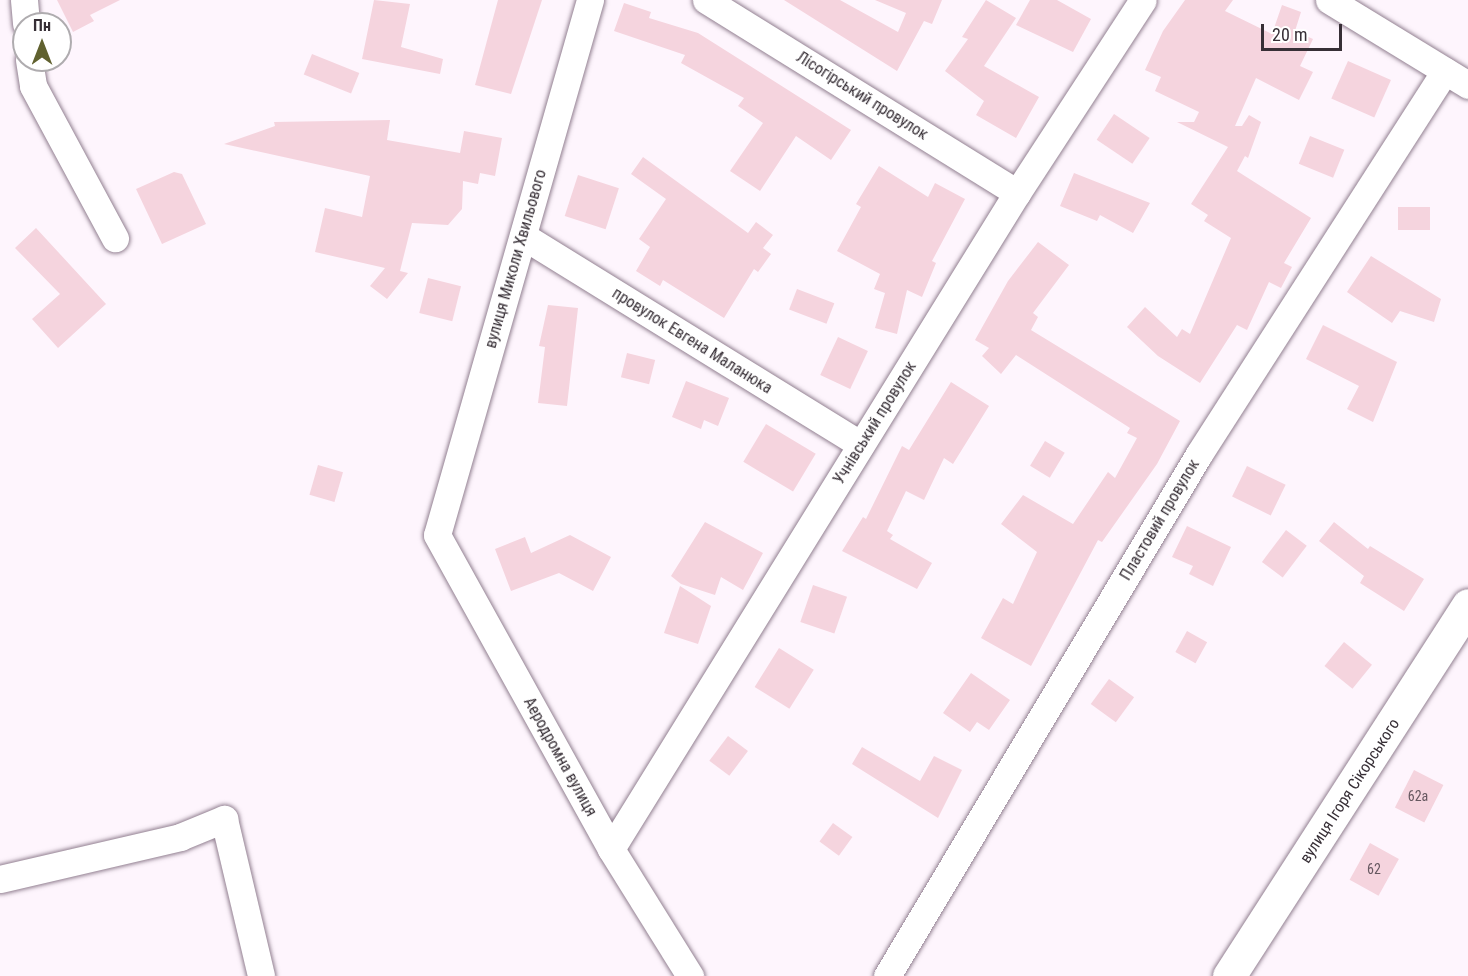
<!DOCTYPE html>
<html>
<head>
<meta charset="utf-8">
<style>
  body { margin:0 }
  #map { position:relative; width:1468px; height:976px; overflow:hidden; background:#fef5fd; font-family:"Roboto Condensed",sans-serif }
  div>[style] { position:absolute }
  .building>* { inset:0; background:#f5d4de; transform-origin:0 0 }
  .roads { filter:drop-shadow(0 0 2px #928091) drop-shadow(0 0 2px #928091) }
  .street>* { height:27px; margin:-13.5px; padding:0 13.5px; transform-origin:13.5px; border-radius:13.5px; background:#fff }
  .secondary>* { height:33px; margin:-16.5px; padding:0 16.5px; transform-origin:16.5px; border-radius:16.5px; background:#fff }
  span { translate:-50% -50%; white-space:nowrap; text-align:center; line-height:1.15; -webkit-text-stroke:5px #fff; paint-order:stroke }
  .number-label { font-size:14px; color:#665860 }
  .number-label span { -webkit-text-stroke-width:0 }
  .street-label { font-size:16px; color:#372f36 }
  .north { position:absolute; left:12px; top:12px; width:60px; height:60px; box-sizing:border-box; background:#fff; border:2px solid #afacaf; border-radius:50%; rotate:0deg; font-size:16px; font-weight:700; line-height:24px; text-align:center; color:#372f36 }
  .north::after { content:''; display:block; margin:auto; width:21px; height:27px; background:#60612f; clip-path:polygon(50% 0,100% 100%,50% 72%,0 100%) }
  .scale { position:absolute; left:1261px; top:24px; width:81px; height:27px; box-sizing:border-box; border:3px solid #372f36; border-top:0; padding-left:8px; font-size:18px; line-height:21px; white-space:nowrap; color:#372f36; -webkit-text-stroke:4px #fff; paint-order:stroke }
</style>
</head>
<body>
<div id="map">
  <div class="building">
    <i style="clip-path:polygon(57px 0,120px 0,90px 15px,94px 21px,73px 32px)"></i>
    <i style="clip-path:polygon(374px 0,410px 4px,401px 47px,443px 59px,440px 74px,362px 59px)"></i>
    <i style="clip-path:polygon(498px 0,542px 0,511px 94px,475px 85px)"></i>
    <i style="clip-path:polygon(784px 0,840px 0,898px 32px,906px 13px,875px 0,942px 0,932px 24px,924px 21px,897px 71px)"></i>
    <i style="clip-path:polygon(986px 0,1016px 18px,984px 66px,1039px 97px,1016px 138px,976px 115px,984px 101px,945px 71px,968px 39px,962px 37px)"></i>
    <i style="clip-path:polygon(1030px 0,1057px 0,1091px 19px,1073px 52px,1016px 25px)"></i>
    <i style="clip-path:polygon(1185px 0,1233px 0,1225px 11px,1272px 34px,1282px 5px,1301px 12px,1295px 31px,1313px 39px,1300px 66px,1313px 72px,1299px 100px,1256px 78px,1235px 126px,1242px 126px,1249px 115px,1261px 122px,1248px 158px,1245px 156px,1237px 171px,1311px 218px,1284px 263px,1292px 267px,1281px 288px,1269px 282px,1247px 330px,1237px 325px,1200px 383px,1158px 356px,1127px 327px,1145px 307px,1177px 337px,1182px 329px,1190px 334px,1231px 238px,1204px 221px,1208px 215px,1191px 204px,1228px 147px,1177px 122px,1194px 122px,1199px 112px,1155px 91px,1161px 77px,1145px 70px,1163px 31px)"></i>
    <i style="clip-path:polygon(624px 3px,651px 12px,649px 18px,698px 33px,851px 130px,831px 160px,796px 136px,760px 191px,730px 171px,763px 123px,738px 106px,744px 98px,681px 63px,685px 55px,614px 31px)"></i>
    <i style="left:312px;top:54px;width:51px;height:22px;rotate:22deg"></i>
    <i style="left:1348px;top:61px;width:47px;height:41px;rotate:24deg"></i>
    <i style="left:1114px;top:114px;width:43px;height:31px;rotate:34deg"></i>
    <i style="clip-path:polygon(390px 120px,387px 140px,460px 153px,464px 131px,502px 138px,495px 176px,480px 173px,478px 184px,463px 181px,462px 209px,448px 225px,412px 223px,400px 271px,408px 273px,387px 299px,370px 286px,385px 268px,315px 252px,325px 208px,362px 217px,370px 176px,224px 144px,275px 126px,274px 122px)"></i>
    <i style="left:1310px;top:136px;width:37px;height:30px;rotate:22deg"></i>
    <i style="clip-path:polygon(643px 157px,748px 233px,756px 222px,773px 235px,763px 248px,771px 254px,758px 272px,754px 269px,724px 318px,663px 280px,660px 286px,636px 271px,650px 247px,639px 239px,666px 199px,631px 174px)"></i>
    <i style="clip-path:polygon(879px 166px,928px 197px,935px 183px,965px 199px,932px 261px,936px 263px,922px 297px,907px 290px,897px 334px,875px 328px,885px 293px,874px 289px,880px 274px,837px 251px,861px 207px,856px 204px)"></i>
    <i style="clip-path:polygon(174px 172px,182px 174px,206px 224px,162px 244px,136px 189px)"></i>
    <i style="clip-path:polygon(1074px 173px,1150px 203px,1133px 233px,1100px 215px,1097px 221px,1060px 206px)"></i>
    <i style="left:578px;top:175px;width:43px;height:43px;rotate:18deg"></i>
    <i style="left:1398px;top:207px;width:32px;height:23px"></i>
    <i style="clip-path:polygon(36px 228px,106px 304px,58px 348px,32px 319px,60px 294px,15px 248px)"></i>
    <i style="clip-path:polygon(1038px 242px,1069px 265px,1033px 313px,1038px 317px,1031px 330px,1180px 421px,1157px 464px,1102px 542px,1098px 540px,1031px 666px,981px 638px,1003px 598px,1013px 604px,1037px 552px,1001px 524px,1023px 495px,1073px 524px,1108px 472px,1115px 478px,1137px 438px,1127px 433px,1130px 428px,1016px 355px,1001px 374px,982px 356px,989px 348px,975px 340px,1008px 281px)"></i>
    <i style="clip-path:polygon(1371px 256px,1441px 299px,1434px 322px,1400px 311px,1392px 323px,1347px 292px)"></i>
    <i style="left:428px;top:278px;width:34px;height:36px;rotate:14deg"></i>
    <i style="left:797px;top:289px;width:40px;height:22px;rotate:21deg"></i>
    <i style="clip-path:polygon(548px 305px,578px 308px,567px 406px,538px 403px,545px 347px,539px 346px)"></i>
    <i style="clip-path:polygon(1323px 325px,1397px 362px,1373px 422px,1347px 409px,1359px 386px,1306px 359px)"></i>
    <i style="left:838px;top:337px;width:33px;height:42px;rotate:25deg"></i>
    <i style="left:627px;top:353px;width:29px;height:25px;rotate:14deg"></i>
    <i style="clip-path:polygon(686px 381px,729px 398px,718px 426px,704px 420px,701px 429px,672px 417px)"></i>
    <i style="clip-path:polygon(951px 382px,989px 406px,953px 464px,944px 458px,924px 500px,906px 491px,887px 531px,893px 535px,890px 539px,932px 563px,917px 589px,842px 551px,863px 517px,866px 519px,902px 446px,909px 450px)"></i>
    <i style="left:766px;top:424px;width:58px;height:44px;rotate:31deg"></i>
    <i style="left:1045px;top:441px;width:23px;height:29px;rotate:31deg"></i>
    <i style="left:318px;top:465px;width:26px;height:31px;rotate:16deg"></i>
    <i style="left:1247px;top:466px;width:43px;height:34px;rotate:26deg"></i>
    <i style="clip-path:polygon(705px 522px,763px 553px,743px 590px,721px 577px,715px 595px,681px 584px,671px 576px)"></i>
    <i style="clip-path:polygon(1334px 522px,1368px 549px,1370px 546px,1424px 579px,1404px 611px,1360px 583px,1364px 576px,1319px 541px)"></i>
    <i style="clip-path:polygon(1187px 526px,1231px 547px,1213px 586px,1189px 574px,1193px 566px,1172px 557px)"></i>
    <i style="left:1286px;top:530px;width:26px;height:40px;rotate:37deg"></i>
    <i style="clip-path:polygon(570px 535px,611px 557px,593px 591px,559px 573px,511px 591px,495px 549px,525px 537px,531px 553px)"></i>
    <i style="left:813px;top:585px;width:36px;height:39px;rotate:19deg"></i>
    <i style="clip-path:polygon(680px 586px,711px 606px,698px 644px,664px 633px)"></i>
    <i style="left:1187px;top:631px;width:23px;height:24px;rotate:29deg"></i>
    <i style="left:1344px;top:642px;width:36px;height:31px;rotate:39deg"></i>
    <i style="left:779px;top:648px;width:41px;height:46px;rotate:32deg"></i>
    <i style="clip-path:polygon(971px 673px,1010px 700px,989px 730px,977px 722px,970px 732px,943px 713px)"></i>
    <i style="left:1109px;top:679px;width:31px;height:31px;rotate:36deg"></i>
    <i style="left:728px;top:736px;width:25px;height:31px;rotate:37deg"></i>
    <i style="clip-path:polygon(862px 747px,920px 781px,934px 756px,962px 770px,938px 818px,852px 764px)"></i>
    <i style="left:1414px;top:770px;width:33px;height:42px;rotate:27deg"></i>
    <i style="left:833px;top:823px;width:24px;height:23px;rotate:36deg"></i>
    <i style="left:1370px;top:843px;width:33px;height:42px;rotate:29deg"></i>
  </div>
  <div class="roads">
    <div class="street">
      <i style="left:24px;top:0;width:24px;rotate:85deg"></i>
      <i style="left:590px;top:0;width:556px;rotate:105.96deg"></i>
      <i style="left:437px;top:535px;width:359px;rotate:61deg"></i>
      <i style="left:611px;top:849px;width:150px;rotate:58.1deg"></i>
      <i style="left:706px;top:0;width:366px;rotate:31.8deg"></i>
      <i style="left:1329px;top:0;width:163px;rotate:31.4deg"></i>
      <i style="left:29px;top:60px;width:26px;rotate:81deg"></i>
      <i style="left:33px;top:86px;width:173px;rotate:61.7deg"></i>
      <i style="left:523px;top:236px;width:397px;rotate:31.7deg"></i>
      <i style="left:611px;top:849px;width:771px;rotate:-58.25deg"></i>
      <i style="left:1017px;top:193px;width:230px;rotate:-56.9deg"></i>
      <i style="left:0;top:879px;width:185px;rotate:-13.1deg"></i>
      <i style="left:180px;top:837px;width:48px;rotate:-22.2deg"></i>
      <i style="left:224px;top:819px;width:161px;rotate:76.7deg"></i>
      <i style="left:887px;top:976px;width:608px;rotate:-59.13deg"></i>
      <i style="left:1199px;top:454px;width:455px;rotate:-57.3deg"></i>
    </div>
    <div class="secondary">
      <i style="left:1229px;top:976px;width:441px;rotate:-57.2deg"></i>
    </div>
  </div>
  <div class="number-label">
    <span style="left:1418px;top:796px">62а</span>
    <span style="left:1374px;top:869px">62</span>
  </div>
  <div class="street-label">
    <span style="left:862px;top:96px;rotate:32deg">Лісогірський провулок</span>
    <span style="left:516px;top:259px;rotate:-74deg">вулиця Миколи Хвильового</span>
    <span style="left:692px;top:341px;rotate:32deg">провулок Евгена Маланюка</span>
    <span style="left:875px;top:423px;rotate:-58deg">Учнівський провулок</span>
    <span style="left:1160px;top:520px;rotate:-59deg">Пластовий провулок</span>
    <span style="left:560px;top:757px;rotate:61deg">Аеродромна вулиця</span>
    <span style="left:1350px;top:791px;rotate:-57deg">вулиця Ігоря Сікорського</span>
  </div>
  <div class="north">Пн</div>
  <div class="scale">20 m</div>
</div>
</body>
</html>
